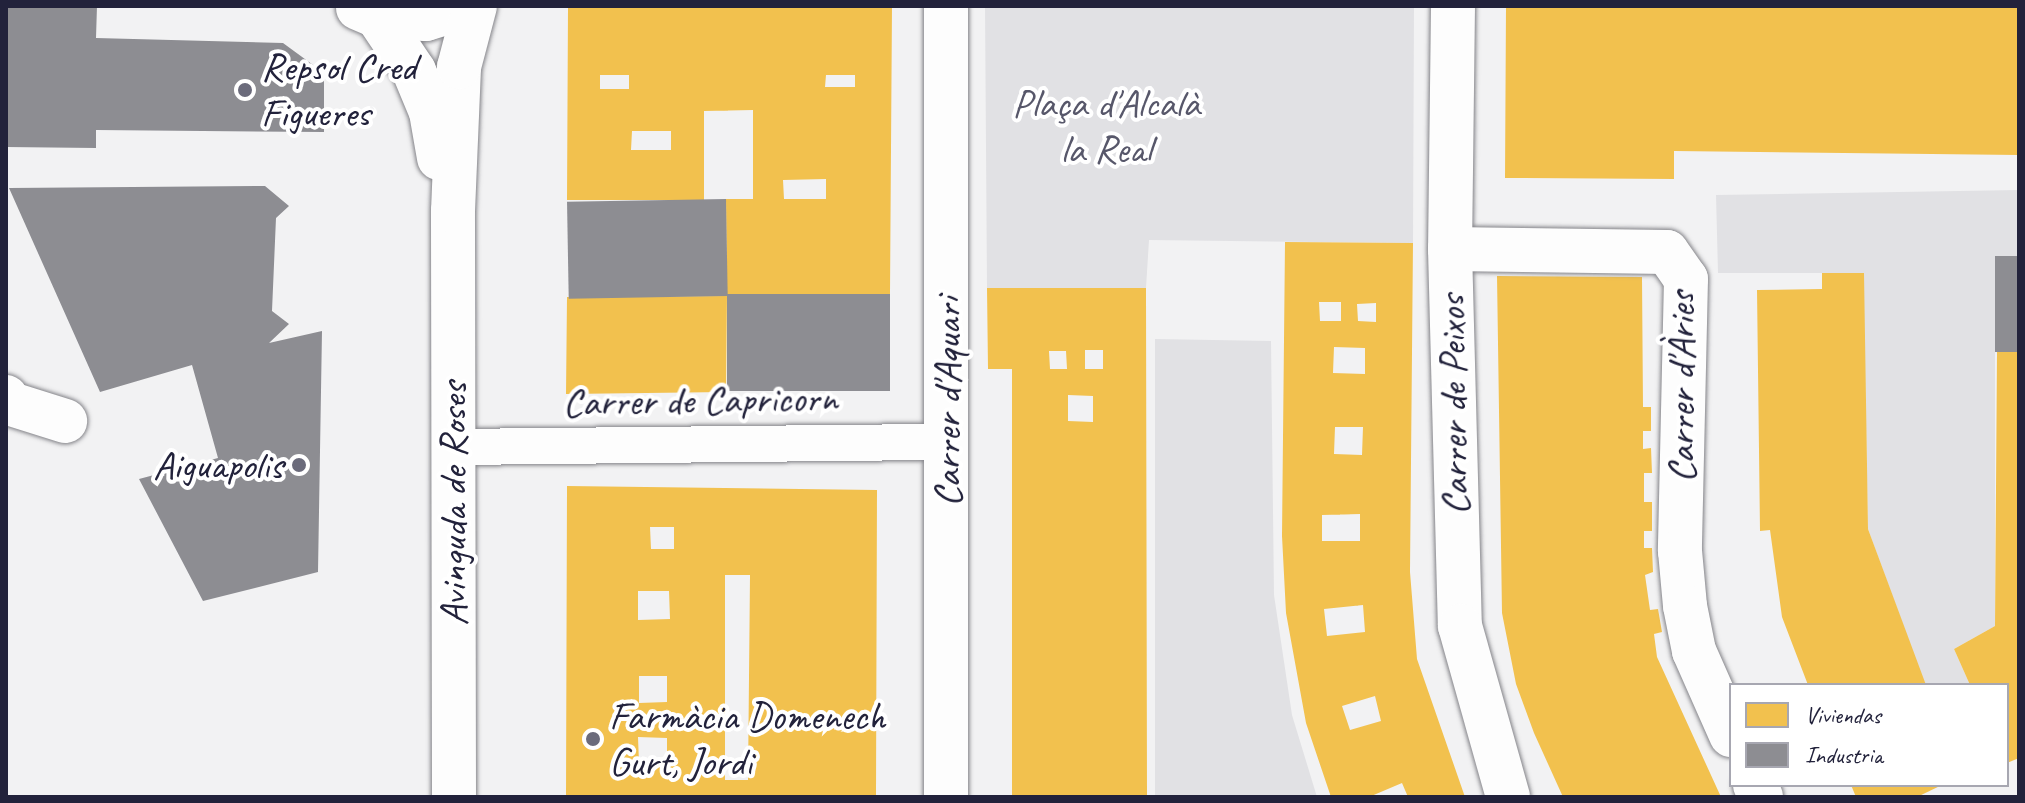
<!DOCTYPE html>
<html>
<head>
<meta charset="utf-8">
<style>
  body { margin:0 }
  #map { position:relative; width:2025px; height:803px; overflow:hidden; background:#f2f2f3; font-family:Caveat,sans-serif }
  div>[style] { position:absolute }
  .green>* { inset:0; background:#e1e1e4 }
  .homes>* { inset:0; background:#f2c14e }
  .industry>* { inset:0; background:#8d8d92; transform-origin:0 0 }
  .roads { filter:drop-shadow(0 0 2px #848489) drop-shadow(0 0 2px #848489) }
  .pedestrian>* { height:36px; margin:-18px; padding:0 18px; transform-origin:18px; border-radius:18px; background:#fdfdfd }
  .minor>* { height:44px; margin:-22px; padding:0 22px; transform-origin:22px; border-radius:22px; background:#fdfdfd }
  .secondary>* { height:44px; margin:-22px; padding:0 22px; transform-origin:22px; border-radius:22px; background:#fdfdfd }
  .dots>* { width:22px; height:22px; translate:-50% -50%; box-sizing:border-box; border:4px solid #fff; border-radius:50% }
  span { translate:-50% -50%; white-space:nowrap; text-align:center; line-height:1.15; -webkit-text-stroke:8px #fff; paint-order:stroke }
  .poi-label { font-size:40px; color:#22223b }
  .left { translate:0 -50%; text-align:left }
  .right { translate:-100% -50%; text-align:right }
  .park-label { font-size:40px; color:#57576a }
  .street-label { font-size:40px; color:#22223b }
  .frame { position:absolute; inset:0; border:8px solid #22223b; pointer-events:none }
  .legend { position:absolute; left:1729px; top:683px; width:280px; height:104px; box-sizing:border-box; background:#fff; border:2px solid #a7a7b1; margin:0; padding:10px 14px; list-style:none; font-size:24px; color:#22223b }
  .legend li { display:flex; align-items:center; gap:16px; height:40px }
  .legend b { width:40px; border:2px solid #a7a7b1 }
</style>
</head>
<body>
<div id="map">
  <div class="green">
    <i style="clip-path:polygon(985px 6px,1414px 6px,1413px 243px,1149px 240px,1146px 288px,987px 288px)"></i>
    <i style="clip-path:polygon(2019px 190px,2019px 256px,1995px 256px,1995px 626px,1954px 649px,1970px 685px,1925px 685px,1868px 529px,1863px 273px,1718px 273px,1716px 195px)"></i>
    <i style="clip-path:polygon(1155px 339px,1271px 341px,1274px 595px,1292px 715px,1317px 797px,1155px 797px)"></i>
  </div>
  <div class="homes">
    <i style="clip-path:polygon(evenodd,568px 6px,892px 6px,890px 294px,727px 296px,726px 392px,566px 394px,567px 297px,727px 296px,726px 199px,753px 199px,753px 110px,704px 111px,704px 200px,567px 200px,568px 6px,600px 75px,629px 75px,629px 89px,600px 89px,600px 75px,568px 6px,826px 75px,855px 75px,855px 87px,825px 87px,826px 75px,568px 6px,632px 131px,671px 131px,671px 150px,631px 150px,632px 131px,568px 6px,826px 179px,826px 199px,784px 199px,783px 180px,826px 179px)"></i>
    <i style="clip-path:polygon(1506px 6px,2019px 6px,2019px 155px,1674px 151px,1674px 179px,1505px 178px)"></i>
    <i style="clip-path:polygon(evenodd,1285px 242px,1413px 243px,1410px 572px,1417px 659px,1465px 797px,1408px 797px,1402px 783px,1369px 797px,1331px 797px,1306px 723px,1286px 613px,1282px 536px,1285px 242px,1319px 302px,1341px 302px,1341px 321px,1320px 321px,1319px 302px,1285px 242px,1376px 303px,1376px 322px,1358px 321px,1357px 304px,1376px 303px,1285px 242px,1334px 347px,1365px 348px,1365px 374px,1333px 373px,1334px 347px,1285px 242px,1335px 427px,1363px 427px,1362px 455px,1334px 454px,1335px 427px,1285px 242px,1360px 514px,1360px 541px,1322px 541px,1322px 515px,1360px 514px,1285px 242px,1363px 605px,1365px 632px,1327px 636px,1324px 609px,1363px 605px,1285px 242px,1375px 696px,1381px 721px,1350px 730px,1342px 706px,1375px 696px)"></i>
    <i style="clip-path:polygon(1822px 273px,1864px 273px,1868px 529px,1926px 685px,1808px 685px,1782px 617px,1770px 530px,1760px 531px,1757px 290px,1822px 289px)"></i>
    <i style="clip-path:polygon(1497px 276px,1642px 277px,1643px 407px,1651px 407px,1651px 431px,1643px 431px,1643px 449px,1651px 448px,1652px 473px,1644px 473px,1644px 502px,1652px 502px,1652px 531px,1644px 531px,1644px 548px,1652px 548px,1653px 572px,1645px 575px,1650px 610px,1658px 609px,1662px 632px,1654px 634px,1657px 657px,1721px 797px,1563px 797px,1534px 733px,1516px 684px,1502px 613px)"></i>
    <i style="clip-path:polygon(evenodd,987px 288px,1146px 288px,1147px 797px,1012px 797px,1012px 369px,988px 369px,987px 288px,1085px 350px,1103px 350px,1103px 369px,1085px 369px,1085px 350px,987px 288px,1049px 351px,1066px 351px,1067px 369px,1050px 369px,1049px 351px,987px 288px,1068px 395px,1093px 396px,1093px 422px,1068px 421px,1068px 395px)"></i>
    <i style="clip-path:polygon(1997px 352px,2019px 352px,2019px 758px,2007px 763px,2007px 685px,1970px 685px,1954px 649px,1995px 626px)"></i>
    <i style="clip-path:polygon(evenodd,567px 486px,877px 490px,876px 797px,566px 797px,567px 486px,650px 527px,674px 527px,674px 549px,651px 549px,650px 527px,567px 486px,725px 575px,750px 575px,748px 780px,725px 780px,725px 575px,567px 486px,638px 591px,669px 591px,670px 619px,638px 620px,638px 591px,567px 486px,639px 676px,667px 676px,667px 702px,639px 703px,639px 676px,567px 486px,638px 737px,667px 738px,667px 763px,639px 763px,638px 737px)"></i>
    <i style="clip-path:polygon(1851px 785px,1942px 785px,1917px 797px,1856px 797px)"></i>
  </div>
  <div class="industry">
    <i style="clip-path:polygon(6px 6px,97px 6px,96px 38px,283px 43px,324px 73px,324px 132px,96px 130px,96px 148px,6px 147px)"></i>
    <i style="clip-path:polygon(265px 186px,289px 206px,276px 218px,272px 311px,289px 324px,269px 343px,322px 331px,318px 572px,203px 601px,139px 479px,218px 458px,192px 365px,100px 392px,9px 188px)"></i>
    <i style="left:726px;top:199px;width:97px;height:159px;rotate:89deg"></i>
    <i style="left:1995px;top:256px;width:24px;height:96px"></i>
    <i style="left:890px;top:294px;width:97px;height:163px;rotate:90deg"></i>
  </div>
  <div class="roads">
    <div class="pedestrian">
      <i style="left:453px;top:447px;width:495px;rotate:-0.6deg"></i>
    </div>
    <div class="minor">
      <i style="left:1453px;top:6px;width:243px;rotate:90.7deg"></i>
      <i style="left:1450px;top:249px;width:377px;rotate:88.5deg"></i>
      <i style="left:1460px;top:626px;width:178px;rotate:74.3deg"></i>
      <i style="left:1450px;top:249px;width:217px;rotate:0.8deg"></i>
      <i style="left:1667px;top:252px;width:33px;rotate:55deg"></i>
      <i style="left:1686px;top:279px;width:272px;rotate:91.3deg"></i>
      <i style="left:1680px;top:551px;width:55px;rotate:84.8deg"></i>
      <i style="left:1685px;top:606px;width:46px;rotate:78.7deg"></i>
      <i style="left:1694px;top:651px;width:92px;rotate:66.2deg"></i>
      <i style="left:6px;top:397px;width:6px;rotate:72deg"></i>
      <i style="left:8px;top:403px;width:60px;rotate:17.5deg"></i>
      <i style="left:1755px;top:785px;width:13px;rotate:63deg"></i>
      <i style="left:946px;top:797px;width:791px;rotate:-90deg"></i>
    </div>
    <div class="secondary">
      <i style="left:358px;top:8px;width:21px;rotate:23deg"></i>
      <i style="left:377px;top:16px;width:49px;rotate:3.5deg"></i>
      <i style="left:426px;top:19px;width:44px;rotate:-17.2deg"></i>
      <i style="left:377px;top:16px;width:66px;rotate:56.1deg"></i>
      <i style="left:414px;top:71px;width:44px;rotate:67.5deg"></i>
      <i style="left:431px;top:112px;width:47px;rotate:80.1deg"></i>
      <i style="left:454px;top:797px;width:586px;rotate:-90.1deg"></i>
      <i style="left:453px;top:211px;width:144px;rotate:-87.6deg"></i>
      <i style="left:459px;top:67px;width:63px;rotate:-75.3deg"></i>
    </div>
  </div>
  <div class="dots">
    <i style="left:245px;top:90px;background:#6b6b7b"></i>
    <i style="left:299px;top:465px;background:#6b6b7b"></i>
    <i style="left:593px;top:739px;background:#6b6b7b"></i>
  </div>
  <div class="poi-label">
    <span class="left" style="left:261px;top:90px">Repsol Cred<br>Figueres</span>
    <span class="right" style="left:283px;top:465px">Aiguapolis</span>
    <span class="left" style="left:609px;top:739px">Farmàcia Domenech<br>Gurt, Jordi</span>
  </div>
  <div class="park-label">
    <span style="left:1106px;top:126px">Plaça d'Alcalà<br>la Real</span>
  </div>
  <div class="street-label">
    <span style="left:1681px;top:387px;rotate:-90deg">Carrer d'Àries</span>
    <span style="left:700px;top:400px;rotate:-1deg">Carrer de Capricorn</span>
    <span style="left:947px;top:402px;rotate:-90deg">Carrer d'Aquari</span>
    <span style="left:1453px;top:405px;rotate:-91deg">Carrer de Peixos</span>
    <span style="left:453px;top:504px;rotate:-90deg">Avinguda de Roses</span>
  </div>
  <div class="frame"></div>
  <ul class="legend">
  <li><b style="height:22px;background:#f2c14e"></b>Viviendas</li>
  <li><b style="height:22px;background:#8d8d92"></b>Industria</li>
  </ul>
</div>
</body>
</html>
